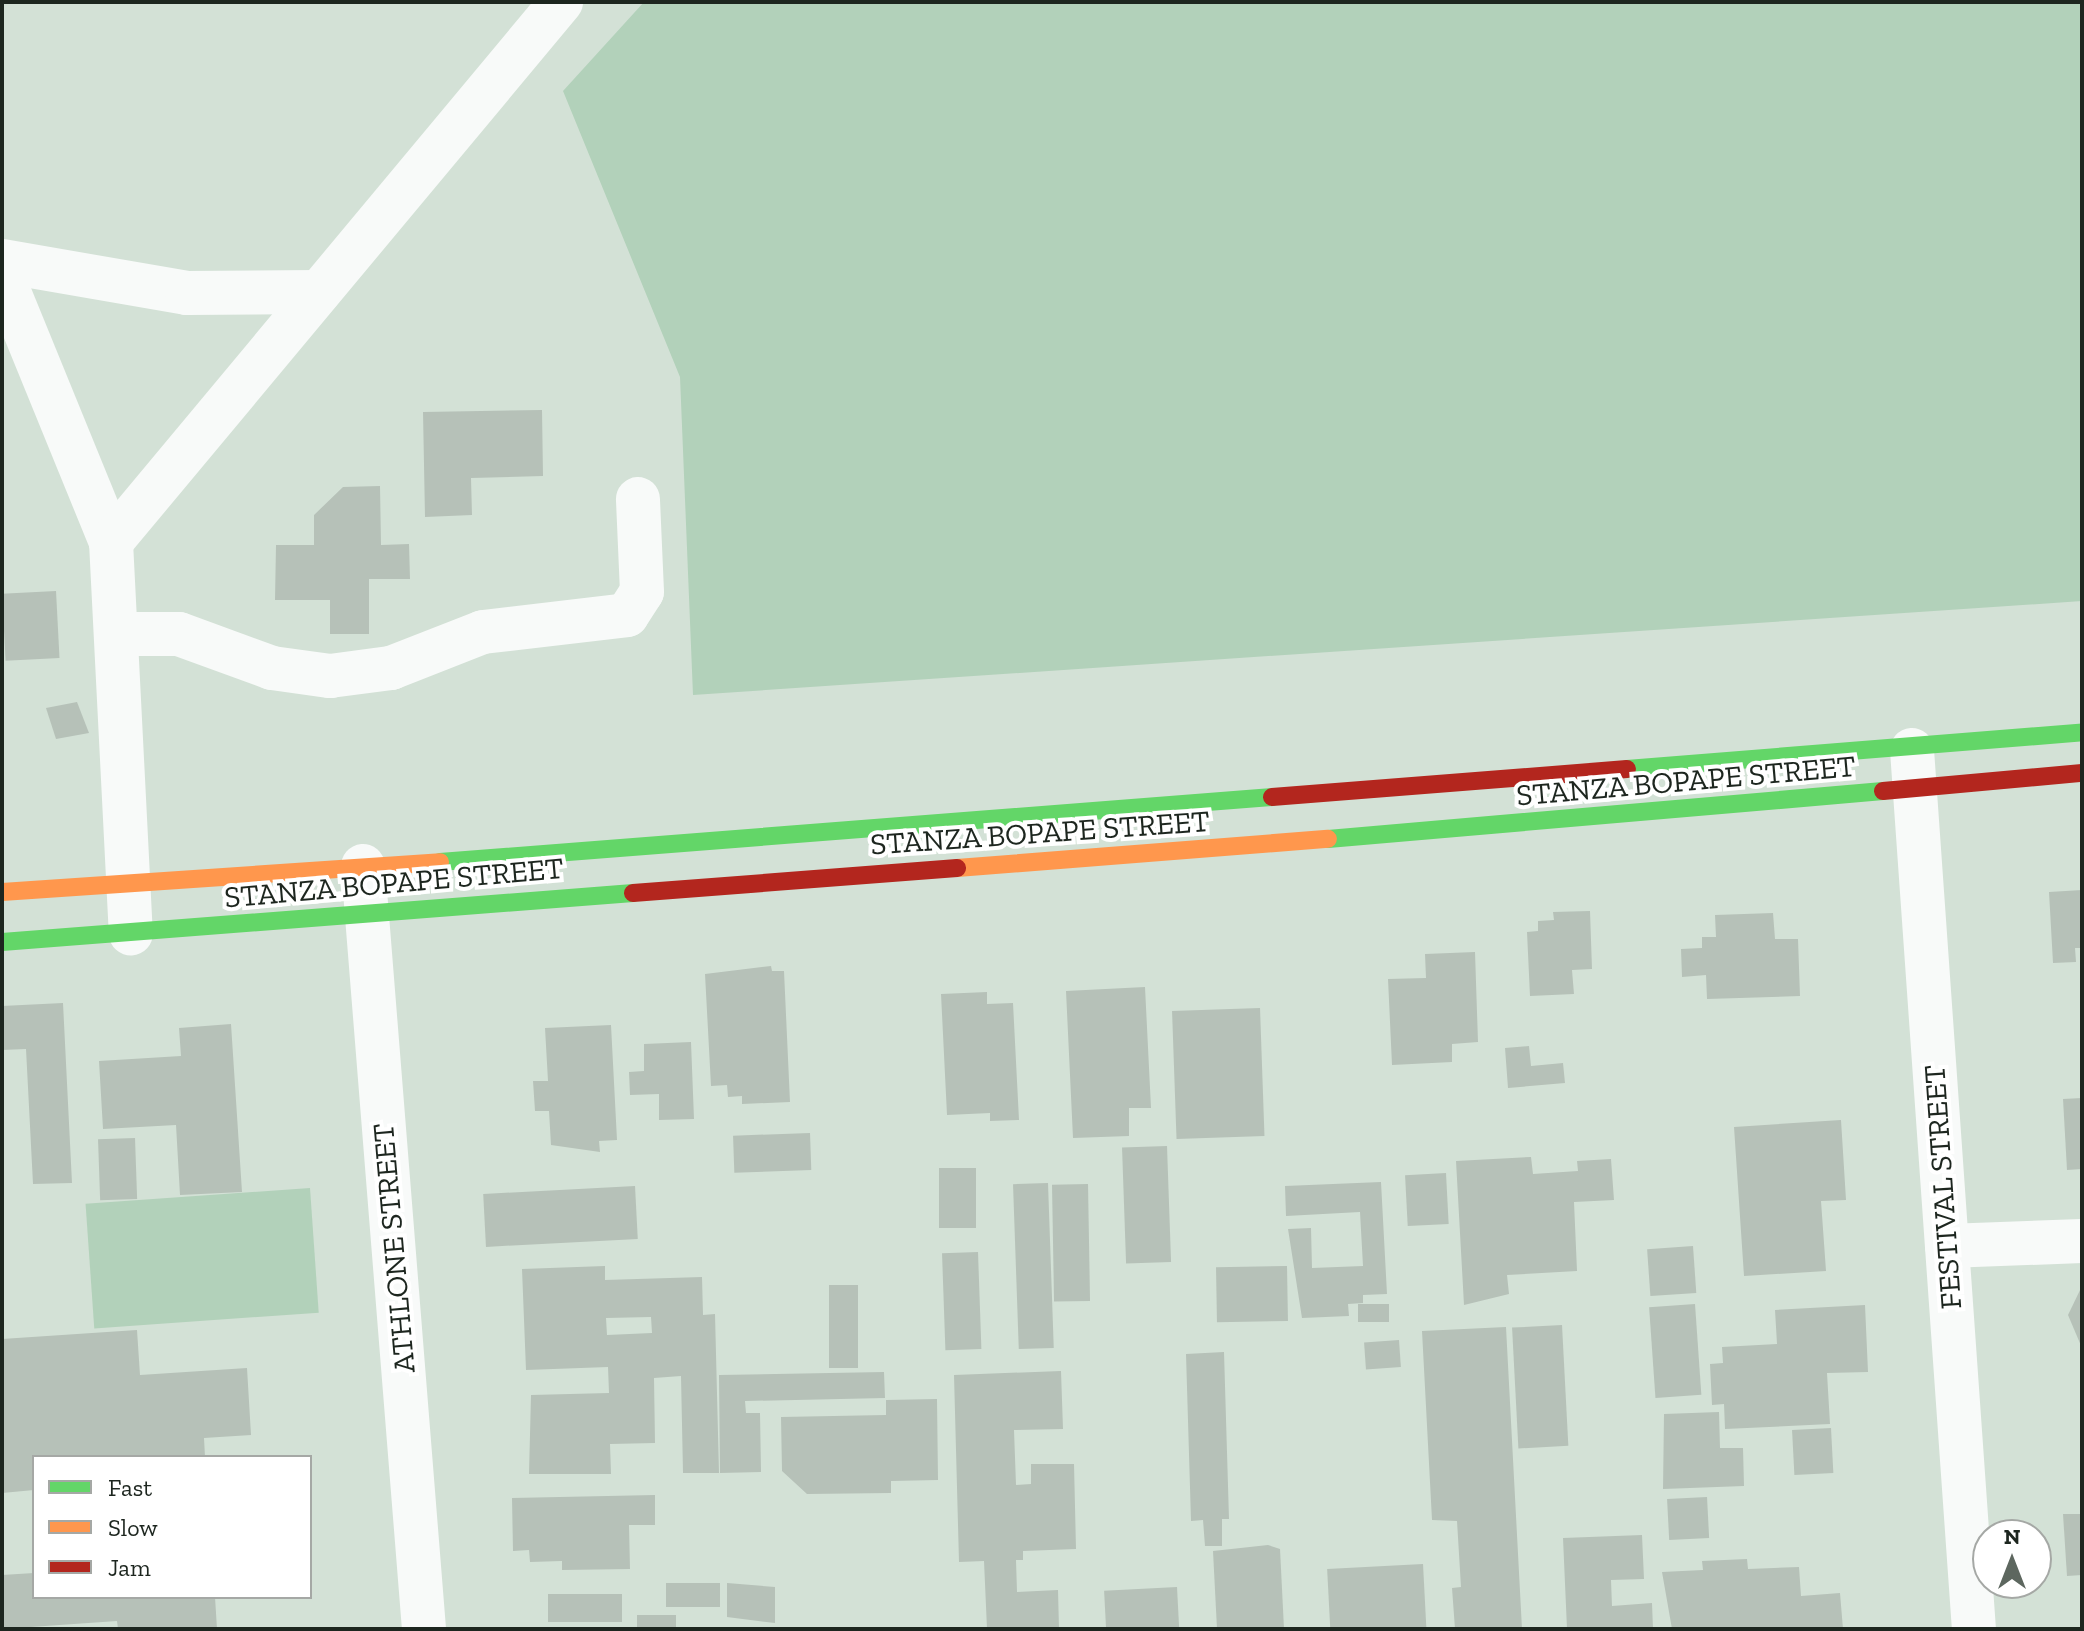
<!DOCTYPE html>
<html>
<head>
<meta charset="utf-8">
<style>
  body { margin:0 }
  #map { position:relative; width:2084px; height:1631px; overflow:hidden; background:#d3e1d6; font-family:"Zilla Slab",serif }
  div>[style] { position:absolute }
  .green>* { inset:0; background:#b2d1ba; transform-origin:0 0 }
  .building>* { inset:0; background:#b6c1b8; transform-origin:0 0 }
  .street>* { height:44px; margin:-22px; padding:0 22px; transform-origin:22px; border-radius:22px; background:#f8faf9 }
  .fast>* { height:18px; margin:-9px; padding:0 9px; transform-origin:9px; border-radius:9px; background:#63d668 }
  .slow>* { height:18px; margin:-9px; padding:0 9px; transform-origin:9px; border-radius:9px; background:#ff974d }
  .jam>* { height:18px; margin:-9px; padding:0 9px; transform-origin:9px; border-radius:9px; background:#b3261e }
  span { translate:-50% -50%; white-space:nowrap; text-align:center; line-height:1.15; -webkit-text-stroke:8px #fff; paint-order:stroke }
  .street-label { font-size:30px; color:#1d261f }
  .frame { position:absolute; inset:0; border:4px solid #1d261f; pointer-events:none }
  .legend { position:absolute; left:32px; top:1455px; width:280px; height:144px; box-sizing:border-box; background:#fff; border:2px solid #a5a8a5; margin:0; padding:10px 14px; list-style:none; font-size:24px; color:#1d261f }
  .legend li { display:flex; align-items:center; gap:16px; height:40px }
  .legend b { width:40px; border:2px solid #a5a8a5 }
  .north { position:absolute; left:1972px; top:1519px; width:80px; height:80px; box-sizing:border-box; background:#fff; border:2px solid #a5a8a5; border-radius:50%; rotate:0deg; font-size:22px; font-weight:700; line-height:32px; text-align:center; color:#1d261f }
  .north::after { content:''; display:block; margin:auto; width:28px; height:36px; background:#5d675f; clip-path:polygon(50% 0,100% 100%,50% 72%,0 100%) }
</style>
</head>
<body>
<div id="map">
  <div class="green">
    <i style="clip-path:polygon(644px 2px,2082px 2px,2082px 601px,693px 695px,680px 377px,563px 91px)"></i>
    <i style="left:310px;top:1188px;width:125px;height:225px;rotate:86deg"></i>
  </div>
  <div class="building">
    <i style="clip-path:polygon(542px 410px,543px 476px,471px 478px,472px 515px,425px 517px,423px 412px)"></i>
    <i style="clip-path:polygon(380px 486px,381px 545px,409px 544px,410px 579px,369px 579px,369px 634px,330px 634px,330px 600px,275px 600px,276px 545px,314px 545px,314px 515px,343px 487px)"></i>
    <i style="left:56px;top:591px;width:67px;height:54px;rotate:87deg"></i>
    <i style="clip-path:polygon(77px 702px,89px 733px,56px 739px,46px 708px)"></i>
    <i style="clip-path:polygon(2082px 890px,2082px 948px,2075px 948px,2076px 962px,2053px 963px,2049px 892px)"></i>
    <i style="clip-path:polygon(1590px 911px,1592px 969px,1572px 970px,1574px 994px,1530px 996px,1527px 932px,1538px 931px,1538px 921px,1554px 920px,1553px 912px)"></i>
    <i style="clip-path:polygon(1773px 913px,1775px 939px,1798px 939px,1800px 996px,1707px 999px,1706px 975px,1682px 977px,1681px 949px,1702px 948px,1702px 937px,1716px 937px,1715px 915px)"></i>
    <i style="clip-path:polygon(1475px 952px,1478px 1042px,1452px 1044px,1452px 1062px,1392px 1065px,1388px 979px,1426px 978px,1425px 954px)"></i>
    <i style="clip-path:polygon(771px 966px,772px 971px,784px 971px,790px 1102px,742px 1104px,742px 1096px,728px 1097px,727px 1085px,711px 1086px,705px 974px)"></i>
    <i style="clip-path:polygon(1145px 987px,1151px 1108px,1129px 1108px,1129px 1136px,1073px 1138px,1066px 991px)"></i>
    <i style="clip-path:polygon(987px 992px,987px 1004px,1013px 1003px,1019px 1120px,990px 1121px,990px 1113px,947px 1115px,941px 994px)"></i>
    <i style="clip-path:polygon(63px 1003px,72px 1183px,33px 1184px,26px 1049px,2px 1050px,2px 1006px)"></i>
    <i style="left:1260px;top:1008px;width:128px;height:88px;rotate:88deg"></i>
    <i style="clip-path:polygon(231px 1024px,242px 1192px,180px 1195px,176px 1125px,103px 1129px,99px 1061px,181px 1056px,179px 1028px)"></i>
    <i style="clip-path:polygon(611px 1025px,617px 1140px,599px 1141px,600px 1152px,551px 1145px,549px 1111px,535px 1111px,533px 1081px,548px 1081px,545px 1028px)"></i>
    <i style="clip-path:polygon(691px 1042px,694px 1119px,659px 1120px,659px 1094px,630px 1095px,629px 1072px,644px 1071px,644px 1044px)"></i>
    <i style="clip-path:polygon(1529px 1046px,1531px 1066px,1563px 1063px,1565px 1083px,1508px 1088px,1505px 1048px)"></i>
    <i style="clip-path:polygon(2082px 1098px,2082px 1169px,2067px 1170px,2063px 1099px)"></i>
    <i style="clip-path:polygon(1841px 1120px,1846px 1200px,1821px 1201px,1826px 1271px,1744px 1276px,1734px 1127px)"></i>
    <i style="left:810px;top:1133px;width:37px;height:77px;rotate:88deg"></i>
    <i style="left:135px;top:1138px;width:61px;height:37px;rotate:88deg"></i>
    <i style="left:1167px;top:1146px;width:116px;height:45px;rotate:88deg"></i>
    <i style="clip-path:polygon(1531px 1157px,1533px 1174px,1578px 1171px,1577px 1161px,1611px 1159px,1614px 1200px,1574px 1202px,1577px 1271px,1507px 1275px,1509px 1294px,1464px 1305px,1456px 1161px)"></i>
    <i style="left:939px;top:1168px;width:37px;height:60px"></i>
    <i style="left:1446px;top:1173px;width:51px;height:41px;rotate:87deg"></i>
    <i style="clip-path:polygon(1381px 1182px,1387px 1294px,1363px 1295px,1363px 1303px,1348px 1304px,1349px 1316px,1302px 1318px,1288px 1229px,1311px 1228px,1312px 1268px,1363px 1266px,1360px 1212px,1286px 1216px,1285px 1186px)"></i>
    <i style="left:1048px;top:1183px;width:165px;height:35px;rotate:88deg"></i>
    <i style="left:1088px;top:1184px;width:117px;height:36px;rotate:89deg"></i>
    <i style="left:635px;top:1186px;width:53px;height:152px;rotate:87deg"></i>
    <i style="left:1693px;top:1246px;width:47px;height:46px;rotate:86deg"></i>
    <i style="left:978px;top:1252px;width:97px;height:36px;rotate:88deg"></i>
    <i style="clip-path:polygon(evenodd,605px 1266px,605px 1280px,702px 1277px,703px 1315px,715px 1314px,719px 1473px,683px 1473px,681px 1376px,654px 1378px,655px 1443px,610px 1444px,611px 1474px,529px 1474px,531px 1395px,609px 1393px,608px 1367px,526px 1370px,522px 1269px,605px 1266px,651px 1317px,652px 1333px,607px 1335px,606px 1318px,651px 1317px)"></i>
    <i style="left:1287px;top:1266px;width:55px;height:71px;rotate:89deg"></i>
    <i style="left:829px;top:1285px;width:29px;height:83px"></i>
    <i style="clip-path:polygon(2082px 1286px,2082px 1348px,2068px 1315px)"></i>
    <i style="left:1389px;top:1304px;width:18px;height:31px;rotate:90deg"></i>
    <i style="left:1695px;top:1304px;width:91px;height:46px;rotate:86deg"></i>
    <i style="clip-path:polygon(1865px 1305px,1868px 1372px,1827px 1373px,1830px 1424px,1725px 1429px,1724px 1404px,1712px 1405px,1710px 1364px,1723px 1363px,1722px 1347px,1777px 1344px,1775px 1310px)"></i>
    <i style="left:1562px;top:1325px;width:121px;height:50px;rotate:87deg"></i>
    <i style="clip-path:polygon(1506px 1327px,1522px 1629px,1455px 1629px,1452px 1588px,1461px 1587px,1457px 1521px,1432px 1520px,1422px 1331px)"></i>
    <i style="clip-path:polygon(137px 1330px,140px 1375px,247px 1368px,251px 1435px,204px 1438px,205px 1457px,34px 1457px,34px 1490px,2px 1493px,2px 1339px)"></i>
    <i style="left:1399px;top:1340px;width:27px;height:35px;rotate:86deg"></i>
    <i style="clip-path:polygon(1224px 1352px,1229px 1519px,1222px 1519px,1222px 1546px,1205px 1546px,1203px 1520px,1191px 1521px,1186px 1354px)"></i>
    <i style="clip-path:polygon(1061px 1371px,1063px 1429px,1014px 1430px,1016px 1485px,1031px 1484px,1031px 1464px,1074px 1464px,1076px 1549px,1023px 1551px,1023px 1560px,1016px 1560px,1017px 1592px,1058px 1590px,1059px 1629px,987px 1629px,984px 1561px,959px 1562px,954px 1375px)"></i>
    <i style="clip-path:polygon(884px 1372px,885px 1398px,745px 1401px,746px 1413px,760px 1413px,761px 1472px,720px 1473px,719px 1375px)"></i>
    <i style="clip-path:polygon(937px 1399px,938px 1480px,891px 1481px,891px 1493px,807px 1494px,782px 1471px,781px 1417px,886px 1415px,886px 1400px)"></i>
    <i style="clip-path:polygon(1719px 1412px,1720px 1448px,1743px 1448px,1744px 1486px,1663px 1489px,1664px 1414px)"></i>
    <i style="left:1831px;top:1428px;width:45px;height:39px;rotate:87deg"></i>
    <i style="clip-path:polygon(655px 1495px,655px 1525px,629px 1525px,630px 1569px,562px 1570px,562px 1561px,530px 1562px,529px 1550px,513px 1551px,512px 1498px)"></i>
    <i style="left:1707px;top:1497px;width:41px;height:40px;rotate:87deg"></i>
    <i style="clip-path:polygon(2063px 1514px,2082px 1514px,2082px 1575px,2067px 1576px)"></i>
    <i style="clip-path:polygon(1642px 1535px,1644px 1579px,1611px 1580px,1612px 1606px,1652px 1603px,1653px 1629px,1567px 1629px,1563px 1538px)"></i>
    <i style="clip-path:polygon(1268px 1545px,1280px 1549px,1284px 1629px,1217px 1629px,1213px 1551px)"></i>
    <i style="clip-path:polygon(1747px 1559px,1748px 1569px,1799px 1567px,1801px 1596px,1840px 1593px,1843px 1629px,1672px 1629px,1662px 1572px,1703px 1570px,1702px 1561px)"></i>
    <i style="left:1423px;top:1564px;width:65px;height:96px;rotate:87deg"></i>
    <i style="clip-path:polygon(34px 1573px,34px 1597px,215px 1597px,217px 1629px,118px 1629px,117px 1621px,2px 1629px,2px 1575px)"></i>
    <i style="left:666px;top:1583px;width:54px;height:24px"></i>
    <i style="clip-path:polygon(727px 1583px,775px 1587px,775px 1623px,727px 1617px)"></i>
    <i style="left:1177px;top:1587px;width:42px;height:73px;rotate:87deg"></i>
    <i style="left:548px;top:1594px;width:74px;height:28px"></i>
    <i style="left:637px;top:1615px;width:39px;height:14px"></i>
  </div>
  <div class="street">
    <i style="left:2px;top:261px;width:188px;rotate:9.8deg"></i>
    <i style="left:187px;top:293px;width:132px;rotate:-0.4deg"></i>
    <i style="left:2px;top:275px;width:288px;rotate:67.8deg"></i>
    <i style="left:111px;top:542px;width:392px;rotate:87.1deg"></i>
    <i style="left:111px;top:542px;width:703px;rotate:-50.19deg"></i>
    <i style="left:116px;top:634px;width:63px"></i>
    <i style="left:179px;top:634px;width:99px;rotate:20.1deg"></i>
    <i style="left:272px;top:668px;width:59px;rotate:7.9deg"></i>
    <i style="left:330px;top:676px;width:62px;rotate:-7.5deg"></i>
    <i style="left:391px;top:668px;width:99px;rotate:-21.4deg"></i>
    <i style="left:483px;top:632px;width:145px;rotate:-6.7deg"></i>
    <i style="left:627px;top:615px;width:27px;rotate:-57deg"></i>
    <i style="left:642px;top:592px;width:93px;rotate:-92.5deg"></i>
    <i style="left:1912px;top:750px;width:881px;rotate:85.97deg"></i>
    <i style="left:363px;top:866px;width:765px;rotate:85.43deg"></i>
    <i style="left:1947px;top:1246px;width:135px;rotate:-2.1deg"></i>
  </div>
  <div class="fast">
    <i style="left:1627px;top:769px;width:457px;rotate:-4.6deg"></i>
    <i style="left:1328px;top:839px;width:557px;rotate:-4.94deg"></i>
    <i style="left:440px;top:862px;width:835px;rotate:-4.47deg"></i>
    <i style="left:2px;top:942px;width:633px;rotate:-4.44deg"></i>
  </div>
  <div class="slow">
    <i style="left:957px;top:868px;width:372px;rotate:-4.5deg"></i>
    <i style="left:2px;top:892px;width:439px;rotate:-3.9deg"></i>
  </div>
  <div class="jam">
    <i style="left:1883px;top:791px;width:200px;rotate:-5.2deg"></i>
    <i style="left:1272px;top:797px;width:356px;rotate:-4.5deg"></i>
    <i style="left:633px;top:893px;width:325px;rotate:-4.4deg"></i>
  </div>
  <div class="street-label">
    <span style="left:1686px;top:781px;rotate:-5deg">STANZA BOPAPE STREET</span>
    <span style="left:1040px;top:833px;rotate:-4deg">STANZA BOPAPE STREET</span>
    <span style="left:394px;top:883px;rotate:-5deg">STANZA BOPAPE STREET</span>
    <span style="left:1943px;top:1187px;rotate:-94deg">FESTIVAL STREET</span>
    <span style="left:394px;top:1248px;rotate:-95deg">ATHLONE STREET</span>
  </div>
  <div class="frame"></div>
  <ul class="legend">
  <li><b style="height:10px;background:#63d668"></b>Fast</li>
  <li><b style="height:10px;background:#ff974d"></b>Slow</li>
  <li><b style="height:10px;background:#b3261e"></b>Jam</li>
  </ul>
  <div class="north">N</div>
</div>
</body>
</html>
